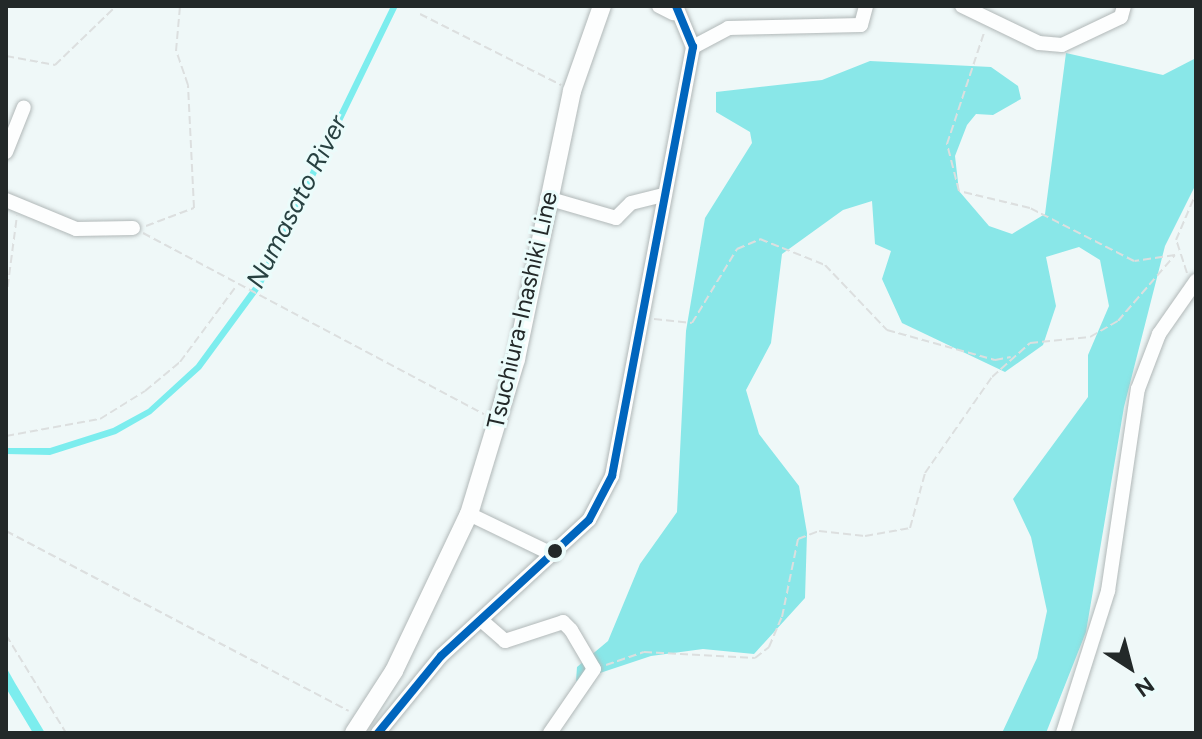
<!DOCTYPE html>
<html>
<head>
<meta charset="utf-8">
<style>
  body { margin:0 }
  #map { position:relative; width:1202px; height:739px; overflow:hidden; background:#eff8f8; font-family:Figtree,sans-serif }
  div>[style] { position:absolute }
  .forest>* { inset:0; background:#89e7e8 }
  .water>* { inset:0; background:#7cedee }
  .path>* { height:2px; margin-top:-1px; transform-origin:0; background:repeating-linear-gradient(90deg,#dcdfdf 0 8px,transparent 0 12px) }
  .roads { filter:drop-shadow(0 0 2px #b1b8b8) drop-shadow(0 0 2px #b1b8b8) }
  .minor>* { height:14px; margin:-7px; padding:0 7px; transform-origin:7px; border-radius:7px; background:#fdfefe }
  .major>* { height:18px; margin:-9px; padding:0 9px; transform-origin:9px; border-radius:9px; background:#fdfefe }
  .bus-1>* { height:8px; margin:-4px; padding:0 4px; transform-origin:4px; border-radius:4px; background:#0065bd }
  .dots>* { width:22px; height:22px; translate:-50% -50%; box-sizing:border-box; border:4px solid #ebfcfb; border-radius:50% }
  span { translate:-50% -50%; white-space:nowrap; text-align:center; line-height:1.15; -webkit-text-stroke:6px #ebfcfb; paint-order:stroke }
  .street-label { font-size:24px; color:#232929 }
  .water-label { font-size:26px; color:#284141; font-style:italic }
  .frame { position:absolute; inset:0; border:8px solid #232929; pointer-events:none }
  .north { position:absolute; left:1090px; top:627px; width:80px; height:80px; -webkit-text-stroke:6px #ebfcfb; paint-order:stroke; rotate:144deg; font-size:22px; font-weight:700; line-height:32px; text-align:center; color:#232929 }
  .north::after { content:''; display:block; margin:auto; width:28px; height:36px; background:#232929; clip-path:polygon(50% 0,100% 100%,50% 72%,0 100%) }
</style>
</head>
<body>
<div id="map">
  <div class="forest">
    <i style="clip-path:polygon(1066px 53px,1163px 75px,1196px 58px,1196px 184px,1165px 246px,1124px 407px,1086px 632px,1046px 733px,1002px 733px,1037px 658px,1047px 611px,1031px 537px,1013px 499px,1088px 397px,1088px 355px,1109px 306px,1100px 260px,1079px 247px,1046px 257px,1056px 306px,1043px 345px,1005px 372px,902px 323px,882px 279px,891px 251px,875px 244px,872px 201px,843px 210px,782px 254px,771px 343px,746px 390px,759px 434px,799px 486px,807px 533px,805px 598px,754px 654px,703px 649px,651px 656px,576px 681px,577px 667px,608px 641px,640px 564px,677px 512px,686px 331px,705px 218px,752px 143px,750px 132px,716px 112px,716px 92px,822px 80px,870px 61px,991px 67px,1018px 86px,1021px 99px,993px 115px,976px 114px,967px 125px,955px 156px,959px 191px,989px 226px,1012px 234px,1045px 214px)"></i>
  </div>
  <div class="water">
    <i style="clip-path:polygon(391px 6px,398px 6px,262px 286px,201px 369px,151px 414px,116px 434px,50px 455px,6px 454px,6px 448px,50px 448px,113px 428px,148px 409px,196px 365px,256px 283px)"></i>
    <i style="clip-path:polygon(6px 667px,15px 683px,45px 733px,33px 733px,6px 688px)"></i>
  </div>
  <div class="path">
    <i style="left:420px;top:14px;width:158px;rotate:26.7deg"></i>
    <i style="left:6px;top:56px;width:50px;rotate:10.4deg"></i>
    <i style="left:55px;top:65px;width:85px;rotate:-44deg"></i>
    <i style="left:146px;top:226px;width:51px;rotate:-20.6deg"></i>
    <i style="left:194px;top:208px;width:123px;rotate:-92.8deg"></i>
    <i style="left:188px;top:85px;width:36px;rotate:-109deg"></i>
    <i style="left:176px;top:51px;width:45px;rotate:-84.9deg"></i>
    <i style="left:143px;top:233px;width:386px;rotate:28deg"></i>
    <i style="left:1187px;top:273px;width:35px;rotate:-108deg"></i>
    <i style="left:1176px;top:240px;width:51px;rotate:-66.9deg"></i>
    <i style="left:6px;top:299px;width:84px;rotate:-82.5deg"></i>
    <i style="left:654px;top:319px;width:38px;rotate:6deg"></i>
    <i style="left:692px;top:323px;width:87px;rotate:-58.7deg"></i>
    <i style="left:737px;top:249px;width:25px;rotate:-23deg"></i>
    <i style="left:760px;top:239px;width:70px;rotate:21.8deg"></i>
    <i style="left:825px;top:265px;width:90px;rotate:46.4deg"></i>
    <i style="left:887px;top:330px;width:112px;rotate:15.5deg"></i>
    <i style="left:995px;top:360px;width:16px;rotate:-11deg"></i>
    <i style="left:6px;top:436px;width:96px;rotate:-10.3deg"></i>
    <i style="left:100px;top:419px;width:53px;rotate:-31.9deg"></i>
    <i style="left:145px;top:391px;width:45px;rotate:-39.6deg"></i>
    <i style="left:180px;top:362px;width:96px;rotate:-53.5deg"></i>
    <i style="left:6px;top:531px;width:387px;rotate:27.7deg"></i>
    <i style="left:6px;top:635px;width:115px;rotate:58.5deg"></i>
    <i style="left:606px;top:665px;width:40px;rotate:-18.9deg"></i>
    <i style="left:644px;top:652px;width:111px;rotate:3.1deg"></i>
    <i style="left:755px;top:658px;width:18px;rotate:-38deg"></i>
    <i style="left:769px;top:647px;width:33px;rotate:-67deg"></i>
    <i style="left:782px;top:617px;width:80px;rotate:-78.4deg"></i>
    <i style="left:798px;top:539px;width:22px;rotate:-21deg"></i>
    <i style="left:819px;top:531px;width:46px;rotate:6.2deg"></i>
    <i style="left:865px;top:536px;width:46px;rotate:-10.1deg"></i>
    <i style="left:910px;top:528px;width:57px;rotate:-74.7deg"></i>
    <i style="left:925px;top:473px;width:117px;rotate:-55.1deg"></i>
    <i style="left:992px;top:377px;width:51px;rotate:-41.8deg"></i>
    <i style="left:1030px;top:343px;width:60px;rotate:-5.7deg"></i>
    <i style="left:1090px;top:337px;width:32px;rotate:-30deg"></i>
    <i style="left:1118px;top:321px;width:87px;rotate:-49.2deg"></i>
    <i style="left:1175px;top:255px;width:41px;rotate:171.7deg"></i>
    <i style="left:1134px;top:261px;width:117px;rotate:-153deg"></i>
    <i style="left:1030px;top:208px;width:73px;rotate:-166.5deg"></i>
    <i style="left:959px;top:191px;width:49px;rotate:-104.3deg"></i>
    <i style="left:947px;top:144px;width:120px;rotate:-71.6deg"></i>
  </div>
  <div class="roads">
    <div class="minor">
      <i style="left:659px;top:6px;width:16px;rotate:27deg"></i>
      <i style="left:962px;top:6px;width:85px;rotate:25.7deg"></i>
      <i style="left:1039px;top:43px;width:23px;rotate:5deg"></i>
      <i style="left:1062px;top:45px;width:65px;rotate:-25.4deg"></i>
      <i style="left:1121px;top:17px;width:11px;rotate:-75deg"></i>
      <i style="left:693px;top:47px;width:40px;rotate:-28deg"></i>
      <i style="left:728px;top:28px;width:133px;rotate:-1.3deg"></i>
      <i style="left:861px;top:25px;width:20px;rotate:-75deg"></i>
      <i style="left:6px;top:152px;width:48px;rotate:-68.2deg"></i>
      <i style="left:547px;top:198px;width:72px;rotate:16.2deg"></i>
      <i style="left:616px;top:218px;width:21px;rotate:-45deg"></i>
      <i style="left:631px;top:203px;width:32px;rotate:-14deg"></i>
      <i style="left:6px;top:200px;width:76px;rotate:22.5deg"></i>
      <i style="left:76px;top:229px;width:57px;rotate:-1deg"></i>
      <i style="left:469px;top:514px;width:94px;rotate:25.8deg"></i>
      <i style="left:481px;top:620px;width:32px;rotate:41deg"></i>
      <i style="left:505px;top:641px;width:61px;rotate:-18.1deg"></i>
      <i style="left:563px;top:622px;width:11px;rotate:45deg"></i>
      <i style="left:571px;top:630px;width:45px;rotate:59.5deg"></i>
      <i style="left:594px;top:669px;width:78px;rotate:124.5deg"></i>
      <i style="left:378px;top:733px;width:99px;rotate:-50.7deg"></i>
      <i style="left:441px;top:656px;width:201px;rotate:-42.6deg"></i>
      <i style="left:589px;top:520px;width:50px;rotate:-62.4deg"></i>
      <i style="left:612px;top:476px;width:437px;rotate:-79.3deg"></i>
      <i style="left:693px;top:47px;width:44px;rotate:-112.5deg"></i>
      <i style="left:1063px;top:733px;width:149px;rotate:-72.4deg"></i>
      <i style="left:1108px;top:591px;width:204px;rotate:-81.6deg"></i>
      <i style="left:1138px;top:389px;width:59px;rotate:-69.1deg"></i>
      <i style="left:1159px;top:334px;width:65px;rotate:-55.1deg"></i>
    </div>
    <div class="major">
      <i style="left:354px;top:733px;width:74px;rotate:-57.2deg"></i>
      <i style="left:394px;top:671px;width:174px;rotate:-64.5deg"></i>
      <i style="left:469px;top:514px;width:162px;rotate:-73.1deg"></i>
      <i style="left:516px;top:359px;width:274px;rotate:-78.2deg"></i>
      <i style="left:572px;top:91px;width:90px;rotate:-70.6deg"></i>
    </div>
  </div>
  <div class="bus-1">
    <i style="left:378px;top:733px;width:99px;rotate:-50.7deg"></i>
    <i style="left:441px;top:656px;width:201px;rotate:-42.6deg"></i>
    <i style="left:589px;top:520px;width:50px;rotate:-62.4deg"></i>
    <i style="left:612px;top:476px;width:437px;rotate:-79.3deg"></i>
    <i style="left:693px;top:47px;width:44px;rotate:-112.5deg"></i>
  </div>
  <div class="dots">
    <i style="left:555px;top:551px;background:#232929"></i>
  </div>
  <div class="street-label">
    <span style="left:522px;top:310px;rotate:-77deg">Tsuchiura-Inashiki Line</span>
  </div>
  <div class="water-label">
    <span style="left:297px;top:202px;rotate:-63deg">Numasato River</span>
  </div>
  <div class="frame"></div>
  <div class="north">N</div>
</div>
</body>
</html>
